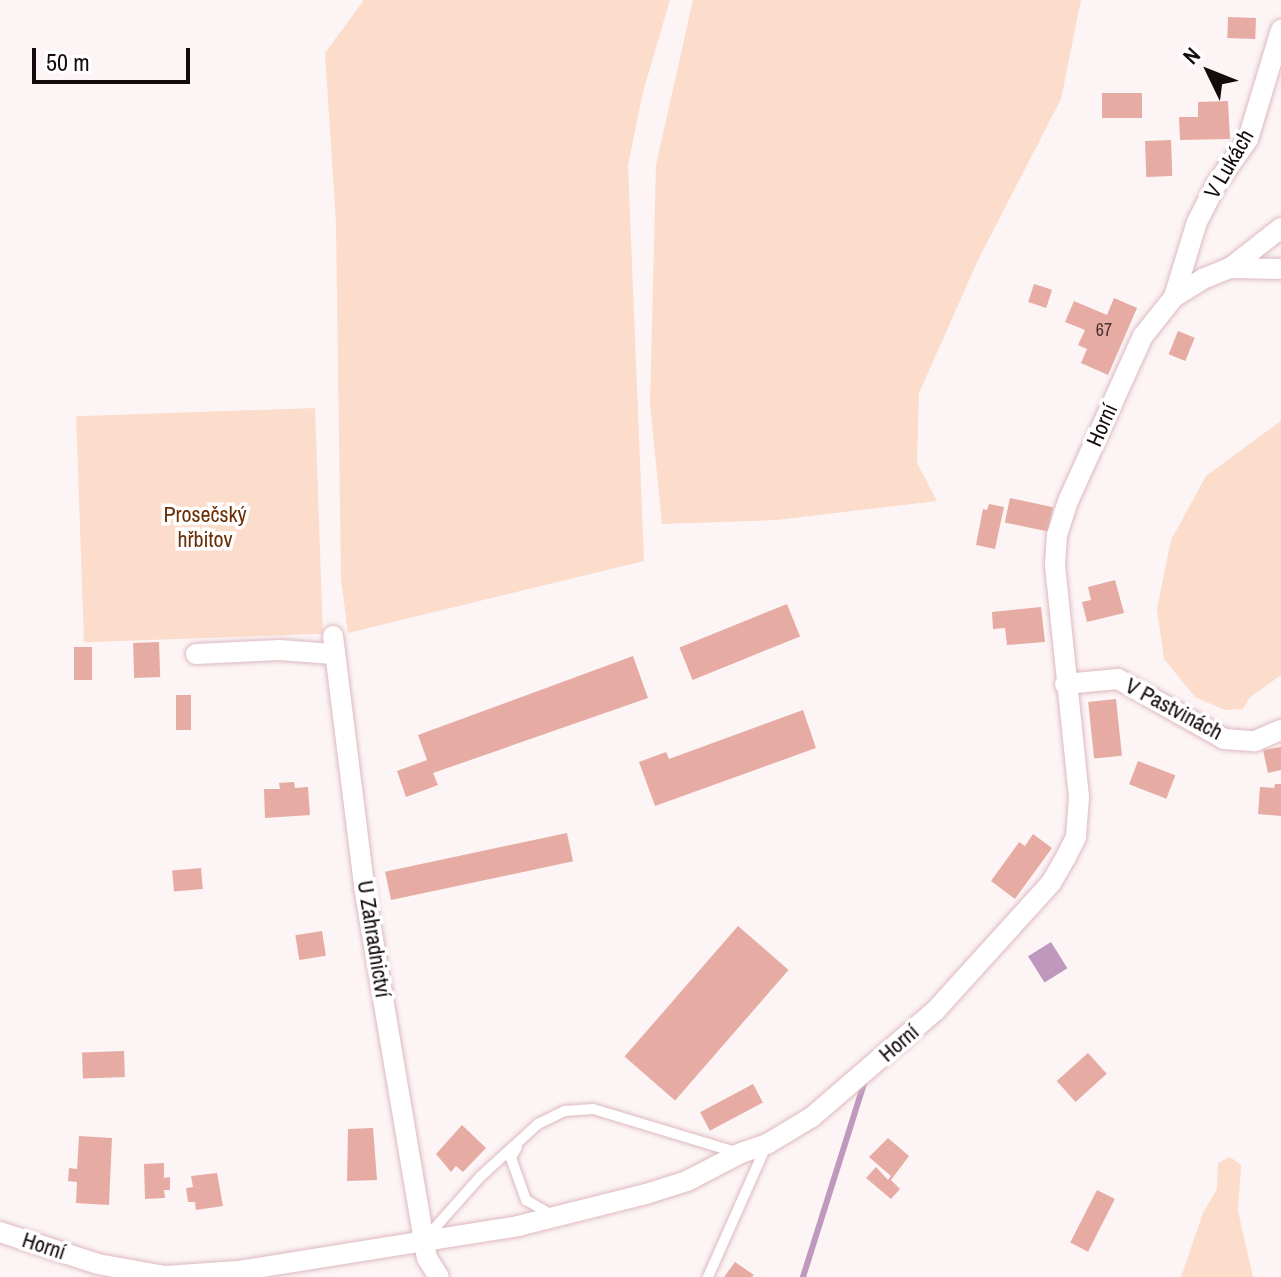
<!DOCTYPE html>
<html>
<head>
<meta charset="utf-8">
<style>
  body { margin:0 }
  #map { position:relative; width:1281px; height:1277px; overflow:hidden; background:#fcf4f5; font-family:"Archivo Narrow",sans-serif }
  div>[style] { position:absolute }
  .green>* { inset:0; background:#fcdccb; transform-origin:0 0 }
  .water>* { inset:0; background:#be98bd; transform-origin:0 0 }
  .stream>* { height:6px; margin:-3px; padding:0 3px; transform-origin:3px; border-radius:3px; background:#be98bd }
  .building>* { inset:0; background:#e6aca4; transform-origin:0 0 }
  .roads { filter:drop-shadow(0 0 2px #ddb9bf) drop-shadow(0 0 2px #ddb9bf) }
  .service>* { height:10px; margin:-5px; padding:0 5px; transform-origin:5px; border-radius:5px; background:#fff }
  .minor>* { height:20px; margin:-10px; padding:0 10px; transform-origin:10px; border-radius:10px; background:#fff }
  span { translate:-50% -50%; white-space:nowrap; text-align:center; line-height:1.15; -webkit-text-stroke:7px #fff; paint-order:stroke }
  .number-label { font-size:18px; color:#493232 }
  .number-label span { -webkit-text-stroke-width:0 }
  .street-label { font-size:22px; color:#150a0c }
  .park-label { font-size:22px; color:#6b2f06 }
  .north { position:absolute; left:1169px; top:32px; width:80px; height:80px; -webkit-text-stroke:6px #fff; paint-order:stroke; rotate:313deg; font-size:22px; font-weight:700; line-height:32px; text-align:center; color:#150a0c }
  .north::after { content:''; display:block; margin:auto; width:28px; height:36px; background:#150a0c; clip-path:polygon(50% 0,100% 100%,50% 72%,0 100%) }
  .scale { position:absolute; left:32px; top:48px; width:158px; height:36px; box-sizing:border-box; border:4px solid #150a0c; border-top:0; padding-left:10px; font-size:24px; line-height:28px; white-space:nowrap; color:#150a0c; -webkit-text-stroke:6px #fff; paint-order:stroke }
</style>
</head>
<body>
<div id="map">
  <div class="green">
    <i style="clip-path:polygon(364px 0,670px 0,643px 92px,628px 165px,644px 561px,348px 633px,341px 579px,336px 223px,325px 53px)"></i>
    <i style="clip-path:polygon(693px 0,1081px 0,1061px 99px,978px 260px,919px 393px,917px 463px,937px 501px,776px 520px,662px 524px,650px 404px,656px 165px)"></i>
    <i style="left:315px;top:408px;width:226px;height:239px;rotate:88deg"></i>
    <i style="clip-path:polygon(1281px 421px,1281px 675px,1249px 698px,1243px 709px,1225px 710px,1195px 697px,1164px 659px,1157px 609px,1171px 540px,1206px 476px)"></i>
    <i style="clip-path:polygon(1230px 1157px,1241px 1165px,1238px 1211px,1253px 1277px,1181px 1277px,1203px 1213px,1217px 1189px,1218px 1163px)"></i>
  </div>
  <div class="water">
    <i style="left:1051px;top:942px;width:31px;height:27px;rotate:58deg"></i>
  </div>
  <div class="stream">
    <i style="left:803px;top:1277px;width:207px;rotate:-72.5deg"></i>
  </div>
  <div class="building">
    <i style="left:1228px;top:17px;width:28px;height:21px;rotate:2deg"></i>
    <i style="left:1142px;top:93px;width:25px;height:40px;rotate:90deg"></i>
    <i style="clip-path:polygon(1228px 101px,1230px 139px,1180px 140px,1179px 117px,1198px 117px,1198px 102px)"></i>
    <i style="left:1171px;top:140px;width:36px;height:26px;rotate:88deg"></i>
    <i style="left:1034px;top:284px;width:19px;height:19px;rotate:18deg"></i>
    <i style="clip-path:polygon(1114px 298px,1137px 308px,1108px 375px,1081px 363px,1087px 349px,1078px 345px,1085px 330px,1065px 322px,1074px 301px,1107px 315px)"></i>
    <i style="left:1178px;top:331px;width:18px;height:25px;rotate:22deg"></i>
    <i style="left:1010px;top:498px;width:44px;height:25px;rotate:12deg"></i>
    <i style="clip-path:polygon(989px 504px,1004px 507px,995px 549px,976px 545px,983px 509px,987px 510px)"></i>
    <i style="clip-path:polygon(1115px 580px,1124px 613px,1087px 622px,1082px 602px,1091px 600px,1088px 587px)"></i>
    <i style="left:787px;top:604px;width:35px;height:116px;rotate:68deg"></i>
    <i style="clip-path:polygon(1041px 607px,1045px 642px,1007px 645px,1005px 628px,993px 629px,992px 612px)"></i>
    <i style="left:159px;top:642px;width:35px;height:26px;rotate:88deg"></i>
    <i style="left:74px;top:647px;width:18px;height:33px"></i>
    <i style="clip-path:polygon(633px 656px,648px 698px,433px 773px,438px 785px,406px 797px,397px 771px,427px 760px,418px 735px)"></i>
    <i style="left:176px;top:695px;width:15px;height:35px"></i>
    <i style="left:1116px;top:699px;width:57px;height:28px;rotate:84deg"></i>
    <i style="clip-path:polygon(803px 710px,816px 748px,655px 806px,639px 762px,666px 752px,669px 759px)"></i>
    <i style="clip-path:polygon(1281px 747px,1281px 770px,1268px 773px,1263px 750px)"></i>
    <i style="left:1138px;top:761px;width:40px;height:25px;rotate:21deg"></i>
    <i style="clip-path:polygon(294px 782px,295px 788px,308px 787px,310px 815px,265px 818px,264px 789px,280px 789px,279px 783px)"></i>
    <i style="clip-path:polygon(1275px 784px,1281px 784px,1281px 816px,1258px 814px,1260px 787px,1274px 788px)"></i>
    <i style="left:567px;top:833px;width:29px;height:186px;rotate:78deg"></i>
    <i style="clip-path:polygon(1033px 834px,1052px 848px,1015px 899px,991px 881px,1019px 842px,1025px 846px)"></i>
    <i style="left:201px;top:868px;width:21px;height:29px;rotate:85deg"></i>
    <i style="left:738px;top:926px;width:67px;height:173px;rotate:41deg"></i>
    <i style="left:322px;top:931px;width:25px;height:27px;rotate:81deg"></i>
    <i style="left:124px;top:1051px;width:26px;height:42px;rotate:88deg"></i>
    <i style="left:1088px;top:1053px;width:28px;height:42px;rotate:48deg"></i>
    <i style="left:753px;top:1084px;width:21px;height:60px;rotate:62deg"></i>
    <i style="clip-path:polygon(462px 1125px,486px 1148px,463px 1172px,456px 1166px,451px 1172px,436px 1154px)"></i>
    <i style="clip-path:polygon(373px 1128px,377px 1180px,347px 1181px,348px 1129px)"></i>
    <i style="clip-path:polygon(79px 1136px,112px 1138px,109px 1205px,76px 1203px,77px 1182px,68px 1181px,69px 1168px,77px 1169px)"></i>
    <i style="clip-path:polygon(888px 1138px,909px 1156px,891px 1180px,900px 1189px,891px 1199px,866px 1178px,876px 1167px,888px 1180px,891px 1176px,869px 1157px)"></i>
    <i style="clip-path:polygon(164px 1163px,164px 1178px,170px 1177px,170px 1190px,164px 1190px,165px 1198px,145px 1199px,144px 1164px)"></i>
    <i style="clip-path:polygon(217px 1173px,223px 1206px,196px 1210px,195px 1202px,188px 1202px,186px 1188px,193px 1187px,191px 1176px)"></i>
    <i style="left:1097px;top:1190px;width:20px;height:59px;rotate:27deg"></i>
    <i style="clip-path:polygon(735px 1262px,754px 1275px,752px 1277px,724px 1277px)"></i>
  </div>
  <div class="roads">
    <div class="service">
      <i style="left:517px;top:1147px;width:13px;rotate:119deg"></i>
      <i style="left:511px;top:1158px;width:45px;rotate:70.3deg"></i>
      <i style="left:526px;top:1200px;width:30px;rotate:30deg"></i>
      <i style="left:425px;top:1239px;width:84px;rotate:-48.4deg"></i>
      <i style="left:481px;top:1176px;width:77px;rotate:-42.4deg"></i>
      <i style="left:538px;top:1124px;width:30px;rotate:-26deg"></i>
      <i style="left:565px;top:1111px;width:28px;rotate:-4deg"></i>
      <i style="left:593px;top:1109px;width:152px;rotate:16.8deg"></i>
      <i style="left:708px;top:1277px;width:143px;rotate:-66.1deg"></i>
    </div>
    <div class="minor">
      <i style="left:1230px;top:268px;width:65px;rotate:-38.1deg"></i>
      <i style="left:1174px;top:297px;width:78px;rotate:-73deg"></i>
      <i style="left:1197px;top:222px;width:44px;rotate:-62.9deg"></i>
      <i style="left:1217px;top:183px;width:54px;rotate:-54.8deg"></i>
      <i style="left:1248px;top:139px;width:114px;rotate:-73.2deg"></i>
      <i style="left:333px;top:636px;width:252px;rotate:82.9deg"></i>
      <i style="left:364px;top:886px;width:377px;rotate:80.4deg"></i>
      <i style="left:427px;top:1258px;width:22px;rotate:58deg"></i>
      <i style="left:196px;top:654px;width:83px;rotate:-2.8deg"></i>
      <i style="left:279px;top:650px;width:54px;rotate:4.2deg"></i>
      <i style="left:1065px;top:684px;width:53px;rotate:-5.4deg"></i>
      <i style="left:1118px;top:679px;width:122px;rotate:29.5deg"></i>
      <i style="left:1224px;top:739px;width:31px;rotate:4deg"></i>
      <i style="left:1255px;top:741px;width:28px;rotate:-23deg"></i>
      <i style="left:0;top:1232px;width:103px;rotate:18.1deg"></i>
      <i style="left:98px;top:1264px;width:68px;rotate:10.2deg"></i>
      <i style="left:165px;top:1276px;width:73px;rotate:-3.9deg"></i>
      <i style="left:238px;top:1271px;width:284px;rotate:-9.1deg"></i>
      <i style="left:518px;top:1226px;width:132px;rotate:-14deg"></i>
      <i style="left:646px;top:1194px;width:43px;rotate:-17.6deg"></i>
      <i style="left:687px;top:1181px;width:61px;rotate:-27.4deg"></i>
      <i style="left:741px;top:1153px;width:28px;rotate:-19deg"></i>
      <i style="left:767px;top:1144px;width:52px;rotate:-31deg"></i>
      <i style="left:812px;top:1117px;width:162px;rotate:-40.8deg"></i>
      <i style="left:935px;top:1011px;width:173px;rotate:-47.8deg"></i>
      <i style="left:1051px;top:883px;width:30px;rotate:-60deg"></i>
      <i style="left:1066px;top:857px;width:22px;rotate:-63deg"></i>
      <i style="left:1076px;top:837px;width:40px;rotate:-85.7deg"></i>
      <i style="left:1079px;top:797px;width:234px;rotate:-95.9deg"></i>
      <i style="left:1055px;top:564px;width:29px;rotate:-86deg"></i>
      <i style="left:1057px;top:535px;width:38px;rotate:-72deg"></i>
      <i style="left:1069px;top:499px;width:179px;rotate:-65.6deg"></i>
      <i style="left:1143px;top:336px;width:50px;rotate:-51.5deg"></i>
      <i style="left:1174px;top:297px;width:36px;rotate:-32deg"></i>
      <i style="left:1205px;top:278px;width:27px;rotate:-22deg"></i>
      <i style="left:1230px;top:268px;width:51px;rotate:1.1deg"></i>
    </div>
  </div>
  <div class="number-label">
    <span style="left:1104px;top:330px">67</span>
  </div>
  <div class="street-label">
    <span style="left:1229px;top:164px;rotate:-60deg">V Lukách</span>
    <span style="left:1102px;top:425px;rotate:-66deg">Horní</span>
    <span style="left:1174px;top:709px;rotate:28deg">V Pastvinách</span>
    <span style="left:374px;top:939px;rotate:81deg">U Zahradnictví</span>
    <span style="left:899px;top:1043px;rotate:-41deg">Horní</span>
    <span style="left:44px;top:1246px;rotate:18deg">Horní</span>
  </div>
  <div class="park-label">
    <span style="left:205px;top:527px">Prosečský<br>hřbitov</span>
  </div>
  <div class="north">N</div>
  <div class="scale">50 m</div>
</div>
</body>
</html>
